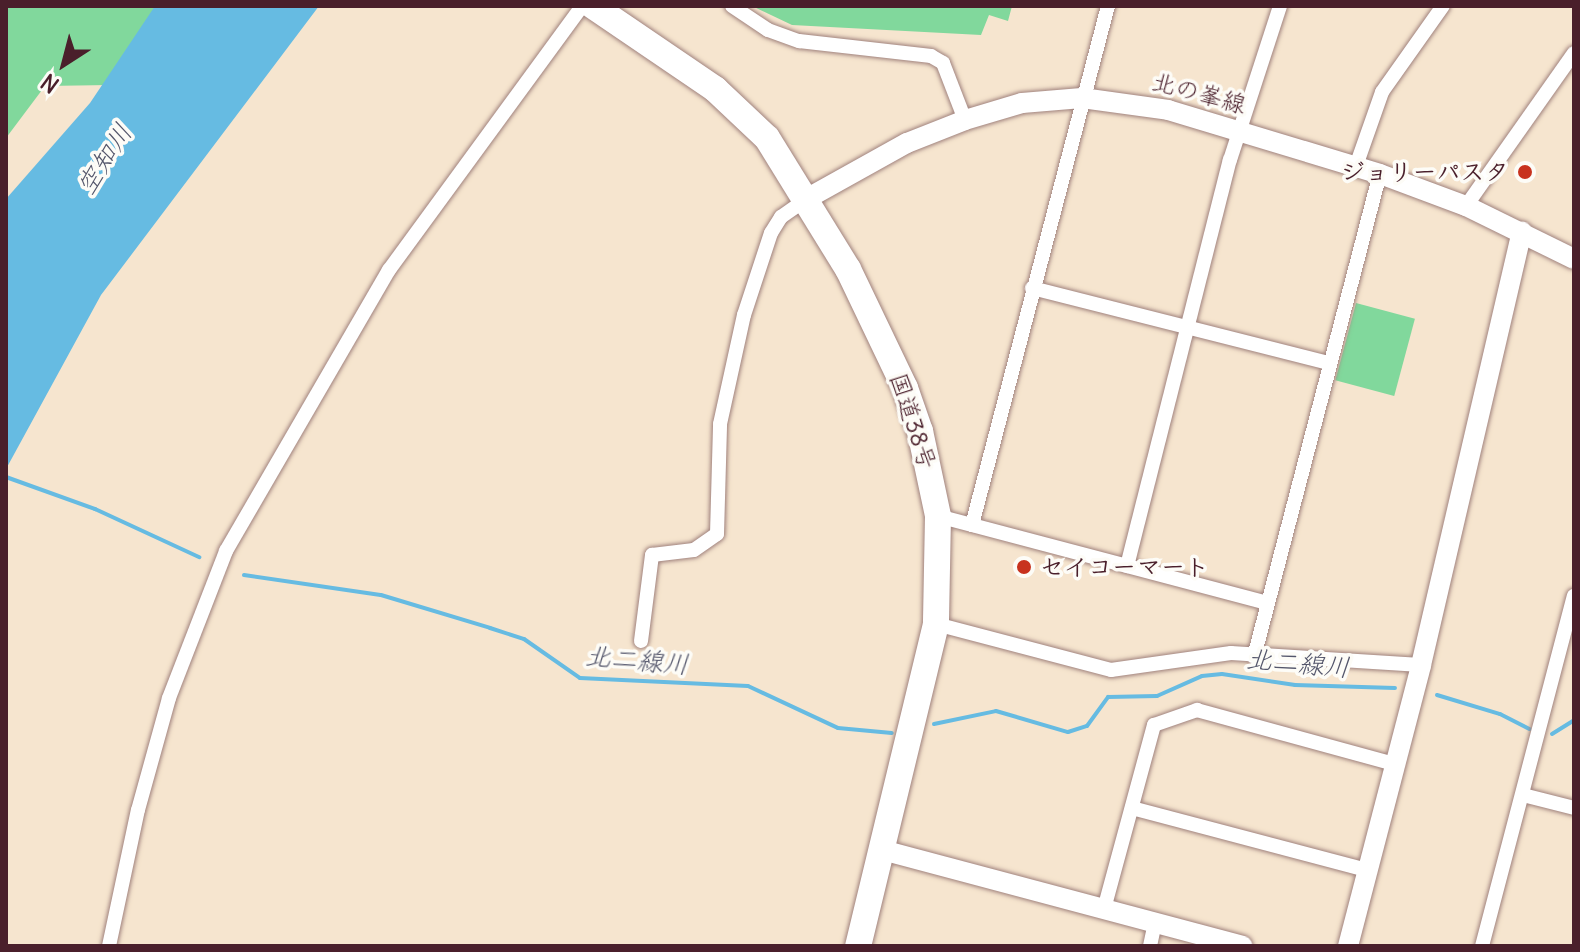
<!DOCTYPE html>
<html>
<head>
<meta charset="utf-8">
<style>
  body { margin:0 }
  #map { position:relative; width:1580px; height:952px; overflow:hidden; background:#f6e5cf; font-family:Delius,"Klee One",sans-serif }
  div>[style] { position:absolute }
  .green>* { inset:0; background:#81d89c; transform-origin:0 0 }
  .water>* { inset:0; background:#66bbe2 }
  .stream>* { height:4px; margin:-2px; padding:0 2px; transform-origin:2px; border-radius:2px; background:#66bbe2 }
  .roads { filter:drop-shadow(0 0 2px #a0827d) drop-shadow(0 0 2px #a0827d) }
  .street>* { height:14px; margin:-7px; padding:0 7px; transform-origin:7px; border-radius:7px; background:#fff }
  .secondary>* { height:20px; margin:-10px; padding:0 10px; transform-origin:10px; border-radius:10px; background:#fff }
  .highway>* { height:26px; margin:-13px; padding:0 13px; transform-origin:13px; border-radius:13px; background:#fff }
  .dots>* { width:22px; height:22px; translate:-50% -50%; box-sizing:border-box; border:4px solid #fdfcf7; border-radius:50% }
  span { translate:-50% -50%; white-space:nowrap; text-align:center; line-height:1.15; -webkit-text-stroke:7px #fdfcf7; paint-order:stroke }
  .street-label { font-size:24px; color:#4a1f2b }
  .poi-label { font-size:24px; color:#4a1f2b; font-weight:700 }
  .right { translate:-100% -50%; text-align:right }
  .left { translate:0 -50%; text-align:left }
  .water-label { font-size:26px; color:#54566b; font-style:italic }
  .frame { position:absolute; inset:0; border:8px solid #4a1f2b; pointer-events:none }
  .north { position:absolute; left:24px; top:24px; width:80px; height:80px; -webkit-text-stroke:6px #fdfcf7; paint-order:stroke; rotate:216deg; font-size:22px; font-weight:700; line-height:32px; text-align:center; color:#4a1f2b }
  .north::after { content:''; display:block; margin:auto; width:28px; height:36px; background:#4a1f2b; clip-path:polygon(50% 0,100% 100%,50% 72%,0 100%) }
</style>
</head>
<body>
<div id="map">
  <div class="green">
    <i style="clip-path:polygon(6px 6px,163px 6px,110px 85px,45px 86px,6px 138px)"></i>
    <i style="clip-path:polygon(752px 6px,1012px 6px,1008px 21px,989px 15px,981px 35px,792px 25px)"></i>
    <i style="left:1356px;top:303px;width:61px;height:80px;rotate:15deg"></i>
  </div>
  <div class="water">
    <i style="clip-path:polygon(155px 6px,319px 6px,101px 295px,6px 469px,6px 199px,90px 103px)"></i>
  </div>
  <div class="stream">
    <i style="left:6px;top:477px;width:95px;rotate:19.8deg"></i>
    <i style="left:95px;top:509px;width:115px;rotate:24.8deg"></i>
    <i style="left:244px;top:575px;width:138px;rotate:8.3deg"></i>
    <i style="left:381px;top:595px;width:114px;rotate:16.8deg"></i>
    <i style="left:490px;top:628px;width:36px;rotate:18deg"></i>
    <i style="left:524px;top:639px;width:68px;rotate:34.9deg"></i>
    <i style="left:580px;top:678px;width:168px;rotate:2.7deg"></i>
    <i style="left:748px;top:686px;width:99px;rotate:25deg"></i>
    <i style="left:838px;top:728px;width:54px;rotate:5.3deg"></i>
    <i style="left:1437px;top:695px;width:66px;rotate:16.8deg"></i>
    <i style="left:1500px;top:714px;width:33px;rotate:27deg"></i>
    <i style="left:934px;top:724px;width:63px;rotate:-11.8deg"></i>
    <i style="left:996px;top:711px;width:75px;rotate:16.3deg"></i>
    <i style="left:1068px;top:732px;width:20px;rotate:-18deg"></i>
    <i style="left:1087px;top:726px;width:36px;rotate:-54deg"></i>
    <i style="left:1108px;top:697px;width:49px;rotate:-1.2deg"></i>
    <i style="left:1157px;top:696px;width:49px;rotate:-24deg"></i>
    <i style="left:1202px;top:676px;width:20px;rotate:-6deg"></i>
    <i style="left:1222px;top:674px;width:74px;rotate:8.6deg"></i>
    <i style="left:1295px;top:685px;width:100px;rotate:1.7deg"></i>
    <i style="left:1552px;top:734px;width:26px;rotate:-32deg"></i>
  </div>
  <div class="roads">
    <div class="street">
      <i style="left:732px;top:6px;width:43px;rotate:33.7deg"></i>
      <i style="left:768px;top:30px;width:33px;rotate:20deg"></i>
      <i style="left:799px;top:41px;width:133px;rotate:6.5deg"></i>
      <i style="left:931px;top:56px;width:14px;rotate:30deg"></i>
      <i style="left:943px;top:63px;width:61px;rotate:68.9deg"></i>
      <i style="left:1356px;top:166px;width:78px;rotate:-70.6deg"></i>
      <i style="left:1382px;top:92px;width:105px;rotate:-54.7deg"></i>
      <i style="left:1466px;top:206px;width:187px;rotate:-54.8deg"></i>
      <i style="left:1032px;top:288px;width:306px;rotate:14.2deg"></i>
      <i style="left:938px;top:516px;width:340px;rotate:14.8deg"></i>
      <i style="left:972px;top:525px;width:537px;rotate:-75.32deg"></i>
      <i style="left:1127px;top:566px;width:419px;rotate:-75.8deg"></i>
      <i style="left:1230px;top:160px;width:162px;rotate:-72deg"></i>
      <i style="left:936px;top:624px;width:181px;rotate:14.7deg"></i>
      <i style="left:1111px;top:670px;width:121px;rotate:-8.1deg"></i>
      <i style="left:1231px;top:653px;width:190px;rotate:3.6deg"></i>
      <i style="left:641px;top:641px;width:87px;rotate:-82.7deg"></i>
      <i style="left:652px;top:555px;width:42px;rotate:-6.8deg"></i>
      <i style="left:694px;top:550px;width:28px;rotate:-35deg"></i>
      <i style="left:717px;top:534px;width:110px;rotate:-88.4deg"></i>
      <i style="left:720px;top:424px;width:112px;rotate:-77.6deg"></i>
      <i style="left:744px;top:315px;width:86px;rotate:-71.8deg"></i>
      <i style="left:771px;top:233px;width:19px;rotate:-58deg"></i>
      <i style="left:781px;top:217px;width:33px;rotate:-35deg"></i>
      <i style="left:1254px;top:657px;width:499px;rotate:-75.4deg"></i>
      <i style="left:1523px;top:795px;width:53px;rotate:14.3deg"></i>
      <i style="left:1132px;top:808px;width:243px;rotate:14.8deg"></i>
      <i style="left:1104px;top:909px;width:191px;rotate:-74.8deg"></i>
      <i style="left:1154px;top:725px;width:46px;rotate:-19.2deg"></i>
      <i style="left:1197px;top:710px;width:205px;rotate:15.3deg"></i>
      <i style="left:109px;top:946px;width:139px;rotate:-78deg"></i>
      <i style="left:138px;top:810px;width:116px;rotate:-74.5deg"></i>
      <i style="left:169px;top:698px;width:158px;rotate:-68.8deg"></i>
      <i style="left:226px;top:551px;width:325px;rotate:-59.9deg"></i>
      <i style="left:389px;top:270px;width:327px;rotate:-53.8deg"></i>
      <i style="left:1150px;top:946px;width:24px;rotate:-78deg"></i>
      <i style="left:1482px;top:946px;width:362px;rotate:-75.3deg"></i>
    </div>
    <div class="secondary">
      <i style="left:808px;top:198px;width:113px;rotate:-29.1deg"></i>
      <i style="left:907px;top:143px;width:62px;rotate:-21.6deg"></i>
      <i style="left:965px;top:120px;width:59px;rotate:-16.6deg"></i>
      <i style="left:1022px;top:103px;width:60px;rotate:-4.8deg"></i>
      <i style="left:1082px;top:98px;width:87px;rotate:7.9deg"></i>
      <i style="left:1168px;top:110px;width:221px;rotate:16.8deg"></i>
      <i style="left:1380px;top:174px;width:92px;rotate:20.4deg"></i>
      <i style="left:1466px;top:206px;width:120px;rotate:26.1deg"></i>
      <i style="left:882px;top:850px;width:373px;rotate:14.9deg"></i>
      <i style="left:1348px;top:946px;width:290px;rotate:-75.4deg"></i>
      <i style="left:1421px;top:665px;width:445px;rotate:-76.9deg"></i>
    </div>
    <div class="highway">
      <i style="left:593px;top:6px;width:148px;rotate:34.2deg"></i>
      <i style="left:715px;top:89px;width:71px;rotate:43.3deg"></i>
      <i style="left:767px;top:138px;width:154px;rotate:58.3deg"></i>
      <i style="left:848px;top:269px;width:132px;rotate:64.4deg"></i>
      <i style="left:905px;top:388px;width:46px;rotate:70.8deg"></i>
      <i style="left:920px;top:431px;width:87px;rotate:78deg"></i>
      <i style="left:938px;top:516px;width:108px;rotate:91.1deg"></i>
      <i style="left:936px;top:624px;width:331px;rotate:103.6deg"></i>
    </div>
  </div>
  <div class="dots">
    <i style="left:1525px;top:172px;background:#c8321e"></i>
    <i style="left:1024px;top:567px;background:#c8321e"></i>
  </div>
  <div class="street-label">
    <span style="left:1199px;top:93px;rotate:15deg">北の峯線</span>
    <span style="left:913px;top:421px;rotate:72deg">国道38号</span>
  </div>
  <div class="poi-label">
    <span class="right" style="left:1509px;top:172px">ジョリーパスタ</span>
    <span class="left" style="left:1040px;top:567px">セイコーマート</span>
  </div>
  <div class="water-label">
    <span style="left:104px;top:159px;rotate:-57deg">空知川</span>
    <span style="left:637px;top:660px;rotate:5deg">北二線川</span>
    <span style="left:1298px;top:663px;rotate:5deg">北二線川</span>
  </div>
  <div class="frame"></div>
  <div class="north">N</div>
</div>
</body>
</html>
